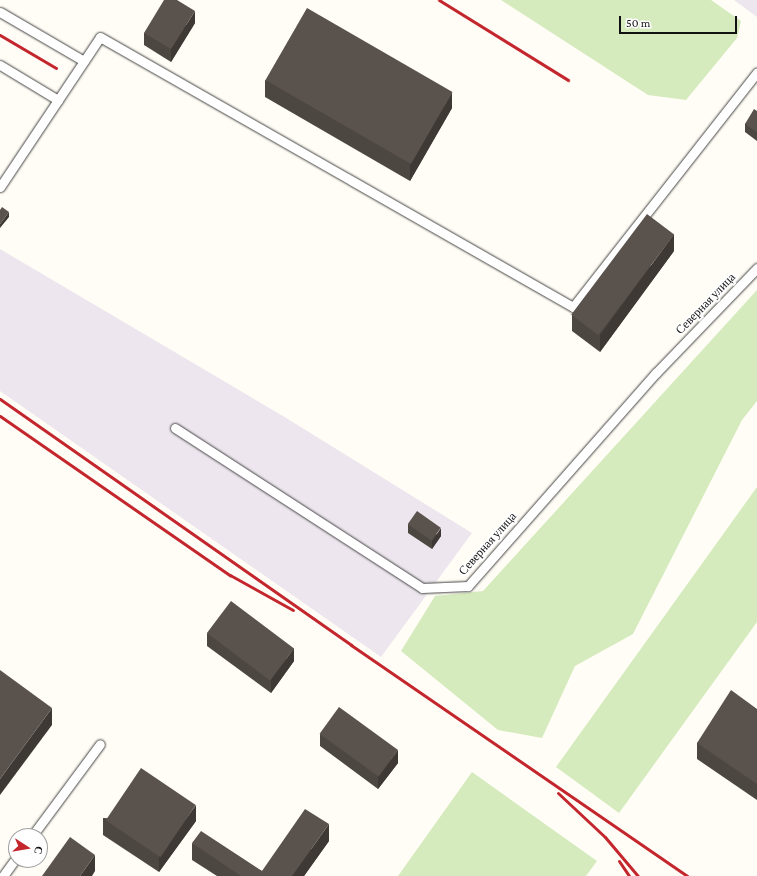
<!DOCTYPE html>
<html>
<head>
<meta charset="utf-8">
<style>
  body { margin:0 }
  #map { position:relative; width:757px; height:876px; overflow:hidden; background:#fffdf5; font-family:"Crimson Pro",serif }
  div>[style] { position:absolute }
  .industrial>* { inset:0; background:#eee6ef }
  .green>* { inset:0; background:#d5ebbd }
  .roads { filter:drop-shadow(0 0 1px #444) drop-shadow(0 0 1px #444) }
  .lane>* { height:9px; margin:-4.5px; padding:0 4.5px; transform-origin:4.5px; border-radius:4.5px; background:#fff }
  .rail>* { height:3px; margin:-1.5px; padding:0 1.5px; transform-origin:1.5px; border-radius:1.5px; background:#c4262e }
  .wall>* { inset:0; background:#4d4742 }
  .shaded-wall>* { inset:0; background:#3f3936 }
  .building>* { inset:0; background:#5a524d; transform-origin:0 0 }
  span { translate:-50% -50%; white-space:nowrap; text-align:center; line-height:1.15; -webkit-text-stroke:4px #fff; paint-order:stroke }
  .street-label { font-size:12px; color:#111 }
  .north { position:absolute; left:8px; top:828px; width:40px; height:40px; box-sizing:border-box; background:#fff; border:1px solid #a0a0a0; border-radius:50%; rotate:102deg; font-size:11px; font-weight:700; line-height:16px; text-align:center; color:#111 }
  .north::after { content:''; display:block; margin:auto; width:14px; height:18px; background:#c4262e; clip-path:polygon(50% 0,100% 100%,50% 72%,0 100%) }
  .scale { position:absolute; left:619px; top:16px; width:118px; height:18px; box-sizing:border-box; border:2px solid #111; border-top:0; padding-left:5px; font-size:12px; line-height:14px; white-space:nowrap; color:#111; -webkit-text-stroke:3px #fff; paint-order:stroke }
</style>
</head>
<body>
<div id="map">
  <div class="industrial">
    <i style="clip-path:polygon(734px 0,757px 0,757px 17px)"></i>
    <i style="clip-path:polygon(0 249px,283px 416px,472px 533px,381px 657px,0 391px)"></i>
  </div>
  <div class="green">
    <i style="clip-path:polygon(501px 0,711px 0,741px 21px,737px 38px,686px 100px,648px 95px)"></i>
    <i style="clip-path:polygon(757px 290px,757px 401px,742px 420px,633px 634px,575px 666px,542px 738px,498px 730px,401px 651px,435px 596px,483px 591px)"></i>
    <i style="clip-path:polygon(757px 487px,757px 622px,619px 813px,556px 767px)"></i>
    <i style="clip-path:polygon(472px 772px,597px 861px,586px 876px,398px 876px)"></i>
  </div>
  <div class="roads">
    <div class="lane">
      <i style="left:0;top:12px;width:97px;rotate:30.3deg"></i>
      <i style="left:0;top:65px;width:68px;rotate:31.1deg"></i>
      <i style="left:0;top:187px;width:180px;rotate:-56.3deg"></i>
      <i style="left:100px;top:37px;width:545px;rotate:29.72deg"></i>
      <i style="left:573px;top:307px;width:298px;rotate:-51.9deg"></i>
      <i style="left:175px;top:428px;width:294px;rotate:32.9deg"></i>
      <i style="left:422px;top:588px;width:46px;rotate:-2.5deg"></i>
      <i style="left:468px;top:586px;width:284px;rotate:-48.6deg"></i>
      <i style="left:656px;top:373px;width:146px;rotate:-46.1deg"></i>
      <i style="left:32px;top:836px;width:114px;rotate:-53.5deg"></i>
      <i style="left:3px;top:876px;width:22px;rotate:-54deg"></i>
    </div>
  </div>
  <div class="rail">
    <i style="left:439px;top:0;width:152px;rotate:31.8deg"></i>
    <i style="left:0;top:35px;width:65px;rotate:30.5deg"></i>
    <i style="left:0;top:399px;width:429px;rotate:35deg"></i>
    <i style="left:351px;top:645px;width:408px;rotate:34.5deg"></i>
    <i style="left:0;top:416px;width:280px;rotate:34.7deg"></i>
    <i style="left:230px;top:575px;width:72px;rotate:29.1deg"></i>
    <i style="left:558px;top:793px;width:64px;rotate:43.1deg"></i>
    <i style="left:605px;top:837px;width:51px;rotate:49.8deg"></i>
    <i style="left:619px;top:861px;width:18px;rotate:56deg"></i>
  </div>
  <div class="wall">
    <i style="clip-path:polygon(195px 23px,171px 62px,144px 45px,144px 33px)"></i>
    <i style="clip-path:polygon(265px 80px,452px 108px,410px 181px,265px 97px)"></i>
    <i style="clip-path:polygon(757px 111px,757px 141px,745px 132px,745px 124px)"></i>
    <i style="clip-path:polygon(674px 251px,600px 352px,572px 331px,572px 315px)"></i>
    <i style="clip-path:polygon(408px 524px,441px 536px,432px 549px,408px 533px)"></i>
    <i style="clip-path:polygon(207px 633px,294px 661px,271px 693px,207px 646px)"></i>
    <i style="clip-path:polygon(757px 709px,757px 800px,697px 759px,697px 743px)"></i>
    <i style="clip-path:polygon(320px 734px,398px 763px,378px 789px,320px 746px)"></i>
    <i style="clip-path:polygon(103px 818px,196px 821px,159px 872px,103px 835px)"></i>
    <i style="clip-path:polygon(329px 841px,304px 876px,217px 876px,192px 860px,192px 843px,262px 871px)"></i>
  </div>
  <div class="shaded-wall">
    <i style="clip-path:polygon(195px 11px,195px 23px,171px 62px,171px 49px)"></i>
    <i style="clip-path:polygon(452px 92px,452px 108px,410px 181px,410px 164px)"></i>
    <i style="clip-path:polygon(9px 212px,9px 217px,0 228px,0 224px)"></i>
    <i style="clip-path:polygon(674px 234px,674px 251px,600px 352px,600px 335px)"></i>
    <i style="clip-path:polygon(441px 528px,441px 536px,432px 549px,432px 541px)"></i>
    <i style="clip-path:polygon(294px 648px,294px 661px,271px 693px,271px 680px)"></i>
    <i style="clip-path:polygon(52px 708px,52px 725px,0 795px,0 779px)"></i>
    <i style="clip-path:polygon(398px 750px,398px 763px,378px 789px,378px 776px)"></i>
    <i style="clip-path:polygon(196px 805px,196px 821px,159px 872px,159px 856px)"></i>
    <i style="clip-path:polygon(329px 824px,329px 841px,304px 876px,292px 876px)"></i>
    <i style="clip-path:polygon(95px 855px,95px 871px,92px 876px,80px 876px)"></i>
  </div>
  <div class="building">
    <i style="clip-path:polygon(164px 0,177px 0,195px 11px,171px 49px,144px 33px)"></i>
    <i style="left:307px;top:8px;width:168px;height:83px;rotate:30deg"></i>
    <i style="clip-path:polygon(754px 109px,757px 111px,757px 132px,745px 124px)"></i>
    <i style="clip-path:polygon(2px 207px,9px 212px,0 224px,0 210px)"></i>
    <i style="left:647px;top:214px;width:34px;height:126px;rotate:37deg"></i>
    <i style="left:417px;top:511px;width:29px;height:16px;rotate:35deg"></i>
    <i style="left:231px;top:601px;width:79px;height:40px;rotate:37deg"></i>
    <i style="clip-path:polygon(0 670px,52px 708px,0 779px)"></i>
    <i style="clip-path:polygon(731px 690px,757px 709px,757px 784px,697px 743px)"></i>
    <i style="left:339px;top:707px;width:73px;height:33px;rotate:36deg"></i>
    <i style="left:141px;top:768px;width:66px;height:63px;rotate:34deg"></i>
    <i style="clip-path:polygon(305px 809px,329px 824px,292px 876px,241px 876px,192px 843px,201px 831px,262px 871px)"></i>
    <i style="clip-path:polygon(70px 837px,95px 855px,80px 876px,42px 876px)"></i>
  </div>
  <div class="street-label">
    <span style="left:706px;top:304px;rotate:-46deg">Северная улица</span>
    <span style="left:488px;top:544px;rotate:-48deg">Северная улица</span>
  </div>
  <div class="north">С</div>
  <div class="scale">50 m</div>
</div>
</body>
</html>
